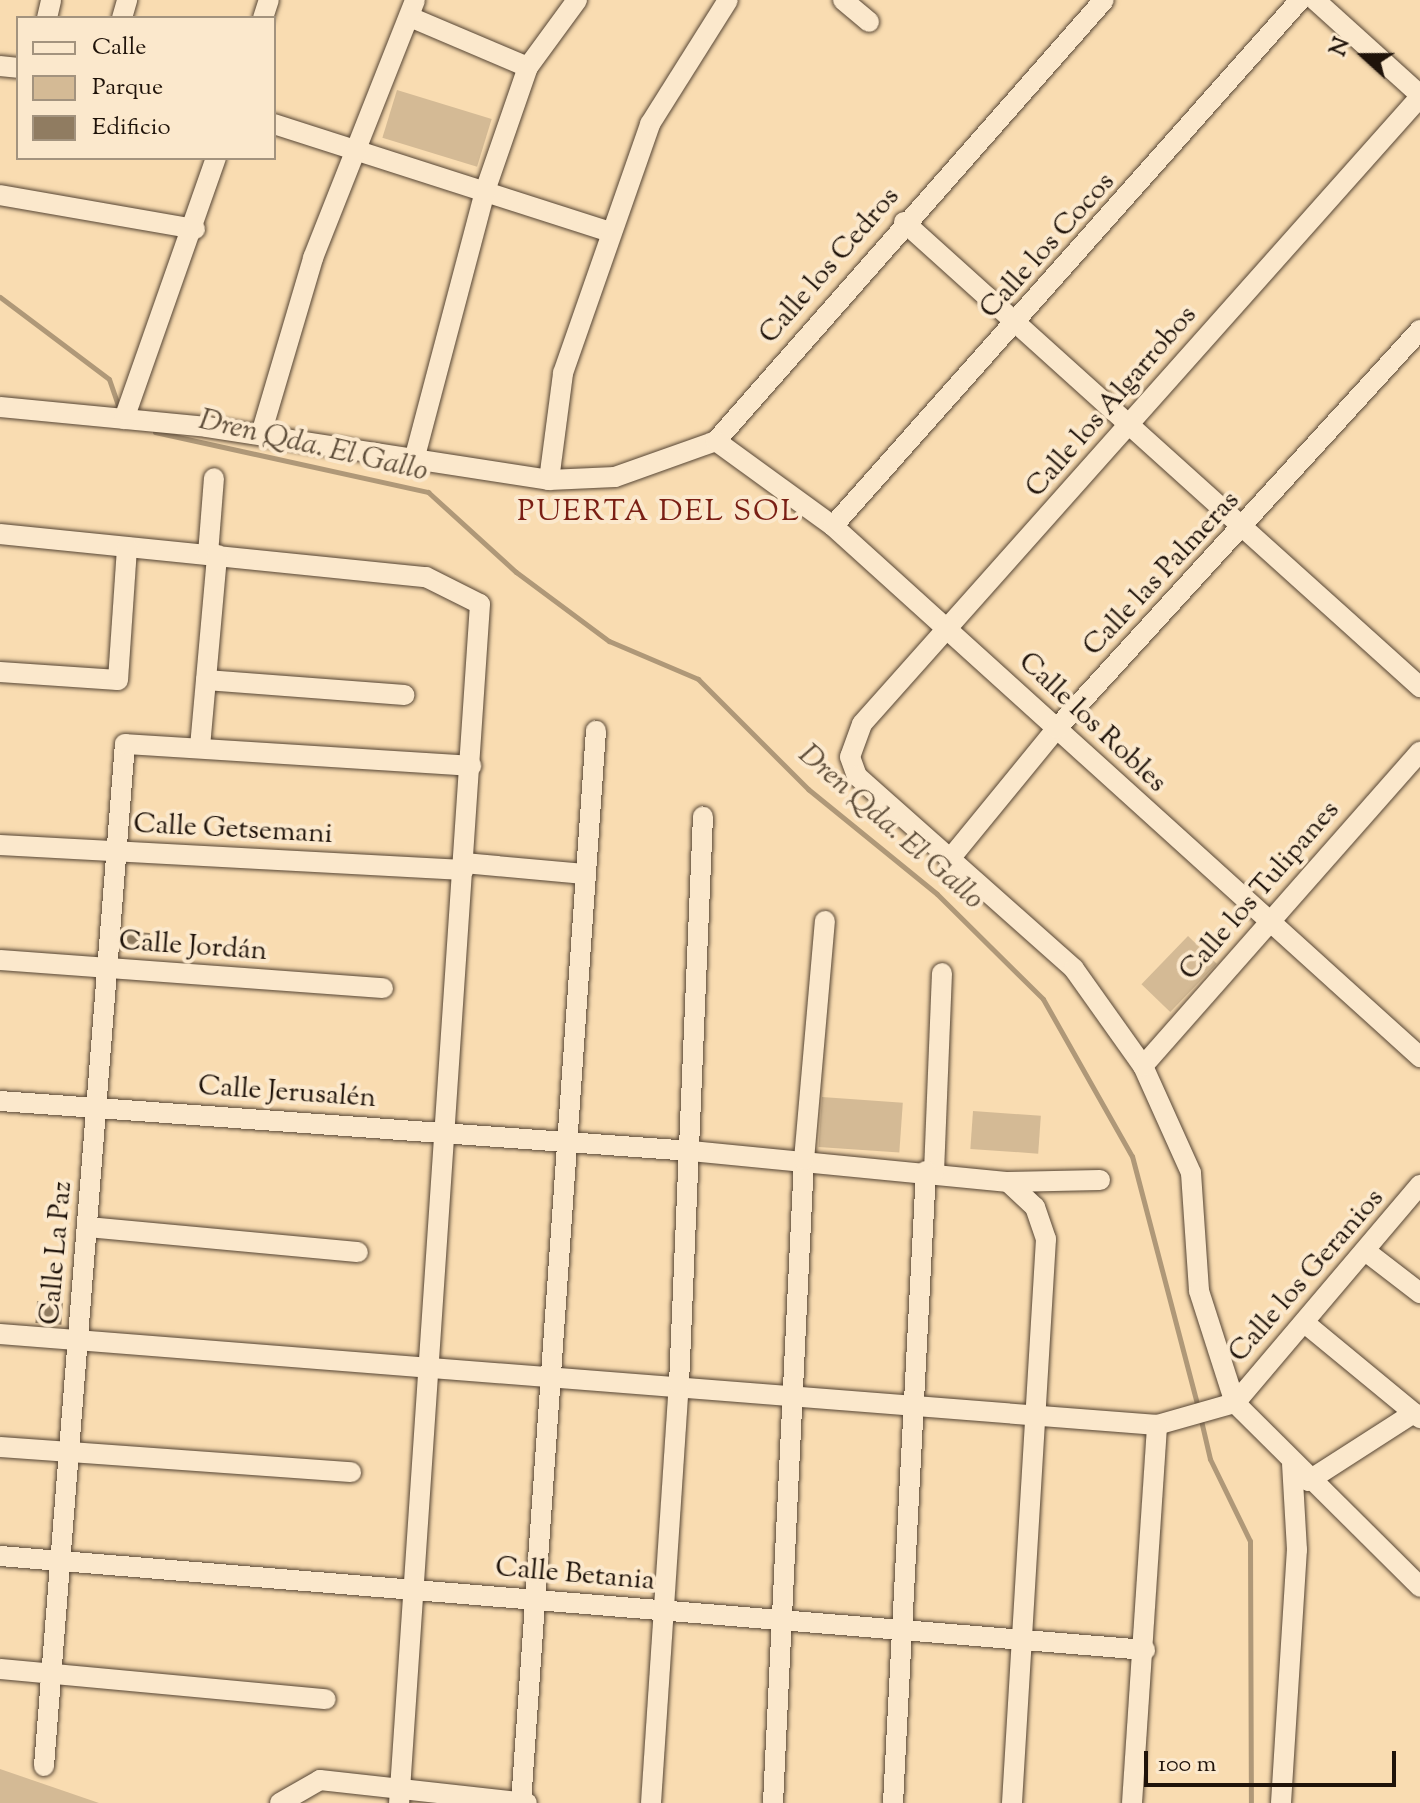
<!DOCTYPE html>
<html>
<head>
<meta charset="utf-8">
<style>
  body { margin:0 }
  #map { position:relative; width:1420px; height:1803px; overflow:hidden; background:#f9dcb1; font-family:"Sorts Mill Goudy",serif }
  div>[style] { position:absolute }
  .green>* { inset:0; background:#d4ba95; transform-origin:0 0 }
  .stream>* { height:5px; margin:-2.5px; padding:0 2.5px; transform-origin:2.5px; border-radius:2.5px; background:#af9878 }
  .building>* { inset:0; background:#907c61; transform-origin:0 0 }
  .roads { filter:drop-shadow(0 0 2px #564534) drop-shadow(0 0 2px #564534) }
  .minor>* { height:20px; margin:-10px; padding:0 10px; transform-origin:10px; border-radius:10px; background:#fbe8cc }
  span { translate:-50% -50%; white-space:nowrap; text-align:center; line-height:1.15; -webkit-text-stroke:8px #fbe8cc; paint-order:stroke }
  .street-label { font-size:28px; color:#1f130a }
  .water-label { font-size:30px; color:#604f3b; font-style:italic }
  .neighbourhood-label { font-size:30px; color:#7a1f14; letter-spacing:2px }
  .legend { position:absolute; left:16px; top:16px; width:260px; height:144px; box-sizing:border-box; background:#fbe8cc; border:2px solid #a3937e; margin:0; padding:10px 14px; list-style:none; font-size:24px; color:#1f130a }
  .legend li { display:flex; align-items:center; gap:16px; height:40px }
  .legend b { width:40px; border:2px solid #a3937e }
  .north { position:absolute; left:1324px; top:16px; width:80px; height:80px; -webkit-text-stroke:6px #fbe8cc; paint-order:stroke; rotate:291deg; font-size:22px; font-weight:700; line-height:32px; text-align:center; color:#1f130a }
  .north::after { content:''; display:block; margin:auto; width:28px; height:36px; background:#1f130a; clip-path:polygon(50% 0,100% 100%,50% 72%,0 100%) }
  .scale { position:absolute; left:1144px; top:1751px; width:252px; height:36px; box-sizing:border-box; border:4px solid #1f130a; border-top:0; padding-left:10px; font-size:24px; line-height:28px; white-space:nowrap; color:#1f130a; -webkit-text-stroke:6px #fbe8cc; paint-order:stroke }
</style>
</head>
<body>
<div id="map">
  <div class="green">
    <i style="left:397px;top:90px;width:99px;height:50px;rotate:17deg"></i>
    <i style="left:1188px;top:936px;width:40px;height:67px;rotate:44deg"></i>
    <i style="left:822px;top:1097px;width:81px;height:50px;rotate:4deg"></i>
    <i style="left:973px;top:1111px;width:68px;height:38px;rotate:4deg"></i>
    <i style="clip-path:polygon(0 1769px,99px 1803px,0 1803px)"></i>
  </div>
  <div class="stream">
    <i style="left:0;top:297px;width:136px;rotate:37deg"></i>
    <i style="left:109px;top:379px;width:31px;rotate:71deg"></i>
    <i style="left:155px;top:432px;width:280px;rotate:12.4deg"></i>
    <i style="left:428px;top:492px;width:119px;rotate:42.3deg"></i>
    <i style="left:516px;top:572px;width:116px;rotate:36.6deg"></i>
    <i style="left:609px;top:641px;width:97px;rotate:23.1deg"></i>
    <i style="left:698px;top:679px;width:156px;rotate:45deg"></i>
    <i style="left:808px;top:789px;width:166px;rotate:39.1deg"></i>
    <i style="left:937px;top:894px;width:149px;rotate:44.7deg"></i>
    <i style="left:1043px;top:999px;width:180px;rotate:60.5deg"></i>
    <i style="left:1132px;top:1156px;width:260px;rotate:75.3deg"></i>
    <i style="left:1200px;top:1416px;width:44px;rotate:76.9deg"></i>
    <i style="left:1210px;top:1459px;width:91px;rotate:64deg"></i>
    <i style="left:1250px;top:1541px;width:262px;rotate:89.8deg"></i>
  </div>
  <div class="building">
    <i style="left:123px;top:931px;width:27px;height:18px;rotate:4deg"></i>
    <i style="left:37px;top:1301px;width:26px;height:22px;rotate:4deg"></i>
  </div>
  <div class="roads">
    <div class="minor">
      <i style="left:843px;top:0;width:34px;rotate:40deg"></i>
      <i style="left:1315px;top:0;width:142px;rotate:42.1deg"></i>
      <i style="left:410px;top:17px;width:128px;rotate:23deg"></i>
      <i style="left:47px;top:18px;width:18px;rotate:-77deg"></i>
      <i style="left:122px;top:18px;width:19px;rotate:-74deg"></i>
      <i style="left:263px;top:18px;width:19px;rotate:-72deg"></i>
      <i style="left:0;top:66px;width:18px;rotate:6deg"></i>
      <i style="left:1420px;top:97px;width:839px;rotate:131.67deg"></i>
      <i style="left:862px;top:724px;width:35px;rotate:110deg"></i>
      <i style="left:850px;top:757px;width:20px;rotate:70deg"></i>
      <i style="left:857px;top:776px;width:290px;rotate:41.6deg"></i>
      <i style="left:1074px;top:969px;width:119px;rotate:54.6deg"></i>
      <i style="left:1143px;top:1066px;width:117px;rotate:65.8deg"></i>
      <i style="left:1191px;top:1173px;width:118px;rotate:86.1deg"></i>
      <i style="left:1199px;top:1291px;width:118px;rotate:72.2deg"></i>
      <i style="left:1235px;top:1403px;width:261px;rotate:44.8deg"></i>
      <i style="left:274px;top:124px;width:353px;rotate:17.8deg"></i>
      <i style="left:0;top:195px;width:198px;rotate:9.9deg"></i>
      <i style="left:904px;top:222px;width:695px;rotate:42.02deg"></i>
      <i style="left:0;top:407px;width:208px;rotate:5.5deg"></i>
      <i style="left:207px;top:427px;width:346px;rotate:8.8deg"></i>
      <i style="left:549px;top:480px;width:66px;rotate:-2.6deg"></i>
      <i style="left:615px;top:477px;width:107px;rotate:-19.6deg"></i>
      <i style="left:716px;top:441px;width:587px;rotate:-48.66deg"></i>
      <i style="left:124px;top:419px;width:277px;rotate:-70.6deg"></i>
      <i style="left:261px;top:434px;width:184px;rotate:-73.5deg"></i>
      <i style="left:313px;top:258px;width:277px;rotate:-68.4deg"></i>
      <i style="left:716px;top:441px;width:145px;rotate:36deg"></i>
      <i style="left:833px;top:526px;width:792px;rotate:42.13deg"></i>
      <i style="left:414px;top:460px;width:278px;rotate:-75.2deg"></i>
      <i style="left:485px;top:191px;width:131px;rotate:-70.9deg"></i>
      <i style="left:528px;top:67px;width:83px;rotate:-53.8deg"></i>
      <i style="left:549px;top:480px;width:108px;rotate:-82.5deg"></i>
      <i style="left:563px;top:373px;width:264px;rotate:-70.7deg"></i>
      <i style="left:650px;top:124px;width:146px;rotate:-57.8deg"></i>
      <i style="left:833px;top:526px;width:703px;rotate:-48.4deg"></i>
      <i style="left:0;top:534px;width:428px;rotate:5.8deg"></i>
      <i style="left:426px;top:577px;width:60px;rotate:26.6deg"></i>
      <i style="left:480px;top:604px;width:1202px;rotate:93.86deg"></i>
      <i style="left:208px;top:554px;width:76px;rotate:-85.5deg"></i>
      <i style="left:0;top:672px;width:118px;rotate:3.9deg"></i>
      <i style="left:118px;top:680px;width:133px;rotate:-86.1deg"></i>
      <i style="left:206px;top:680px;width:199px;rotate:4.3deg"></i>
      <i style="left:200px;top:747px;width:193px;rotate:-84.9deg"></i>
      <i style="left:0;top:845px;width:464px;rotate:3.1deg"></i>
      <i style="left:949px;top:860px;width:171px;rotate:-50.7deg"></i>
      <i style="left:1057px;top:728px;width:539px;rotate:-47.63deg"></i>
      <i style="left:464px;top:863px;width:121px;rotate:5.2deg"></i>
      <i style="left:0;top:960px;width:384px;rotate:4.2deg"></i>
      <i style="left:1143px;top:1066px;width:419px;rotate:-48.6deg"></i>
      <i style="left:0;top:1101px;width:693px;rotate:4.14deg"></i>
      <i style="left:691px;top:1151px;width:319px;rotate:5.6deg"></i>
      <i style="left:1008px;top:1182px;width:92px;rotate:-1.2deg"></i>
      <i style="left:934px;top:1172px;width:199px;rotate:-87.7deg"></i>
      <i style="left:1008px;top:1182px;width:37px;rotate:43deg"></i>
      <i style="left:1035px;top:1207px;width:34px;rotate:71deg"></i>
      <i style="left:1046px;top:1239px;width:565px;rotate:93.45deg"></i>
      <i style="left:87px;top:1227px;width:272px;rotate:5.3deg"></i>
      <i style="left:1368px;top:1253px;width:66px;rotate:37.6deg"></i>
      <i style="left:1306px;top:1324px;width:148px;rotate:39.5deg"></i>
      <i style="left:0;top:1334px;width:1161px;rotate:4.5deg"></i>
      <i style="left:1157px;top:1425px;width:81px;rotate:-15.8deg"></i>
      <i style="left:1235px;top:1403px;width:286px;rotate:-49.7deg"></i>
      <i style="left:0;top:1447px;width:352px;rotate:4.1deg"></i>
      <i style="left:1308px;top:1481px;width:126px;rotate:-32.7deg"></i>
      <i style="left:0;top:1556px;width:1149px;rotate:4.69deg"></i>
      <i style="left:0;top:1669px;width:327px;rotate:5.3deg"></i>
      <i style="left:44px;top:1766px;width:1025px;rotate:-85.47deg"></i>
      <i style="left:125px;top:744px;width:347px;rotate:3.6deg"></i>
      <i style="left:280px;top:1803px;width:46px;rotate:-29.9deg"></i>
      <i style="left:320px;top:1780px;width:208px;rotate:6.3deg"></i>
      <i style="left:521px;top:1803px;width:1075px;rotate:-86deg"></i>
      <i style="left:651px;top:1803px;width:420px;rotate:-86.2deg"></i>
      <i style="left:679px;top:1384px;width:568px;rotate:-87.58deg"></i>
      <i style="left:773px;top:1803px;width:644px;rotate:-87.24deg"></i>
      <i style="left:804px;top:1160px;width:240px;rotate:-85deg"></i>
      <i style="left:893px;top:1803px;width:633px;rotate:-87.01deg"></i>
      <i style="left:1132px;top:1803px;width:379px;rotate:-86.2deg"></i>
      <i style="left:1281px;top:1803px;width:254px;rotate:-86.4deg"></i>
      <i style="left:1297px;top:1550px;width:86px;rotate:-93.3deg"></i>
    </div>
  </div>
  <div class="street-label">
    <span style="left:1048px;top:246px;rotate:-48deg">Calle los Cocos</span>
    <span style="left:830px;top:266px;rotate:-49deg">Calle los Cedros</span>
    <span style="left:1112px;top:402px;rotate:-49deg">Calle los Algarrobos</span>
    <span style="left:1162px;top:574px;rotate:-47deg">Calle las Palmeras</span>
    <span style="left:1092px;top:723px;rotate:43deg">Calle los Robles</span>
    <span style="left:233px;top:830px;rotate:3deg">Calle Getsemani</span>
    <span style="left:1260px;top:891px;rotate:-49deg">Calle los Tulipanes</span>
    <span style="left:193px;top:947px;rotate:4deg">Calle Jordán</span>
    <span style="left:287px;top:1093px;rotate:4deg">Calle Jerusalén</span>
    <span style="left:57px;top:1253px;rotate:-85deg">Calle La Paz</span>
    <span style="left:1307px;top:1276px;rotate:-49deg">Calle los Geranios</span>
    <span style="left:575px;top:1575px;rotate:5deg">Calle Betania</span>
  </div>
  <div class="water-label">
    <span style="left:313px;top:447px;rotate:13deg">Dren Qda. El Gallo</span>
    <span style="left:890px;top:828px;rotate:41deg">Dren Qda. El Gallo</span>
  </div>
  <div class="neighbourhood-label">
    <span style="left:659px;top:513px">PUERTA DEL SOL</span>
  </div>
  <ul class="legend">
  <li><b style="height:10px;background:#fbe8cc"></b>Calle</li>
  <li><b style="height:22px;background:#d4ba95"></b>Parque</li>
  <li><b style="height:22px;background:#907c61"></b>Edificio</li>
  </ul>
  <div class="north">N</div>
  <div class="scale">100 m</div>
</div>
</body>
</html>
